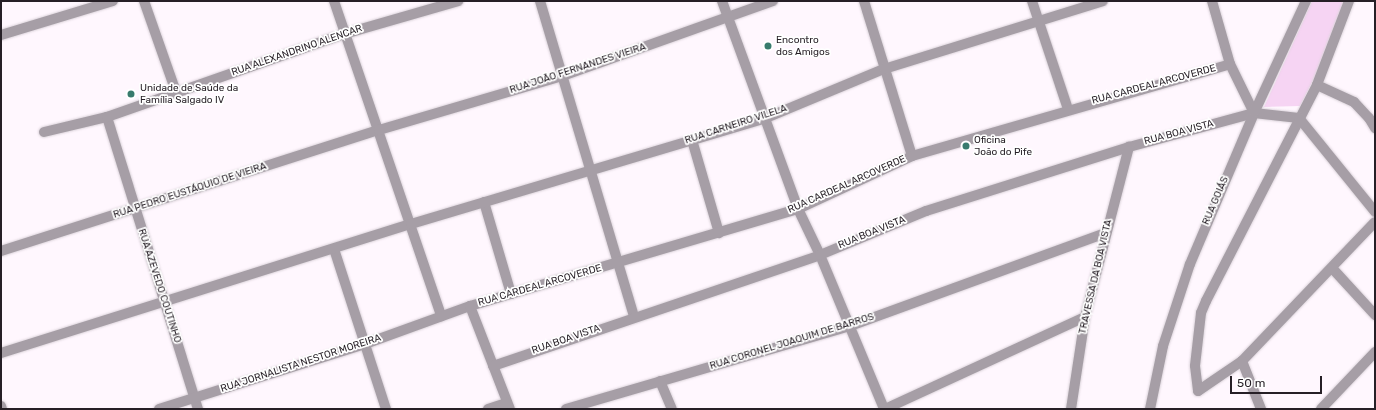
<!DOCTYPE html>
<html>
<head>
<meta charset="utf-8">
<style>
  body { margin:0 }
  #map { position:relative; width:1376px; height:410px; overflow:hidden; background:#fff7fe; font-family:Rubik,sans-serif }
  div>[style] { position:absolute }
  .green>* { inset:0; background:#f6d4f3 }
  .roads { filter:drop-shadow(0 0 1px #dcd4db) drop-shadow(0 0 1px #dcd4db) }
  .minor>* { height:10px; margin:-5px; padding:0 5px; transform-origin:5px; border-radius:5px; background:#a69ea6 }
  .dots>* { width:11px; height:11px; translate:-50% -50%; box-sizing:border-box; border:2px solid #fff; border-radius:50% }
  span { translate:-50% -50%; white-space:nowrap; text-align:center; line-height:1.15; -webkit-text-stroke:3.5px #fff; paint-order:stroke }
  .poi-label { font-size:10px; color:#261f26 }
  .left { translate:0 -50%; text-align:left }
  .street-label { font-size:10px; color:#261f26 }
  .frame { position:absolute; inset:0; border:2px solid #261f26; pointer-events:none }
  .scale { position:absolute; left:1230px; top:376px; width:92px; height:18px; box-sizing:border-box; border:2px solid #261f26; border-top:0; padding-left:5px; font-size:12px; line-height:14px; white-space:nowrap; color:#261f26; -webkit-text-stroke:3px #fff; paint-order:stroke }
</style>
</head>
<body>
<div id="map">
  <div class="green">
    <i style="clip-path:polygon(1312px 1px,1344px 1px,1314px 79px,1300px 106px,1264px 107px)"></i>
  </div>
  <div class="roads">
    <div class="minor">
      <i style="left:144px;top:1px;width:96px;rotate:70.6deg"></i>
      <i style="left:334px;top:1px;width:333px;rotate:71.2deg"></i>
      <i style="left:540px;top:1px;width:329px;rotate:73.4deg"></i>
      <i style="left:722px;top:1px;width:221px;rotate:69.9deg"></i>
      <i style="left:798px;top:209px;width:51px;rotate:64.4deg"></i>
      <i style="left:820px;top:255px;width:167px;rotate:67.4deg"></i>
      <i style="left:864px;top:1px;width:162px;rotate:72.8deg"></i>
      <i style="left:1032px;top:1px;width:114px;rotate:71.6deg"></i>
      <i style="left:1212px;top:1px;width:66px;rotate:74.1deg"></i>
      <i style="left:1230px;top:64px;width:55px;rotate:63.9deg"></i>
      <i style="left:1349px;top:1px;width:90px;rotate:110.9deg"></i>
      <i style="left:1317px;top:85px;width:243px;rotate:117.2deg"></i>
      <i style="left:1206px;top:301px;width:13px;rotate:113deg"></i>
      <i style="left:1201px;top:313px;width:53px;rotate:96.5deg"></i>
      <i style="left:1195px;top:366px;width:25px;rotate:83deg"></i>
      <i style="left:1198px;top:391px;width:53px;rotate:-34.3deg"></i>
      <i style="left:1242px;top:361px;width:192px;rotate:-46.3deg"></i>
      <i style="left:1px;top:35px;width:117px;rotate:-16.9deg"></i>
      <i style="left:1317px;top:85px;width:41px;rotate:24.7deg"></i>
      <i style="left:1354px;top:102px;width:22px;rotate:47deg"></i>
      <i style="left:1369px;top:118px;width:12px;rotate:59deg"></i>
      <i style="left:107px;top:117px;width:306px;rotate:72.7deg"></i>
      <i style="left:44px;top:132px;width:65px;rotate:-13.4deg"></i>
      <i style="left:107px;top:117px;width:251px;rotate:-19.3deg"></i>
      <i style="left:344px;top:34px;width:119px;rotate:-16.1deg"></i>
      <i style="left:692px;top:140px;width:97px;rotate:73.8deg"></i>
      <i style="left:484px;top:202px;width:96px;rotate:73.6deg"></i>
      <i style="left:334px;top:249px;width:168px;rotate:72deg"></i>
      <i style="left:1px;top:251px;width:397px;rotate:-17.8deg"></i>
      <i style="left:379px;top:130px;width:191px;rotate:-16.4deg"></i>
      <i style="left:562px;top:76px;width:224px;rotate:-19.6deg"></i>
      <i style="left:1332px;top:268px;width:64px;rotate:47.5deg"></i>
      <i style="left:470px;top:306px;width:110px;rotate:68.8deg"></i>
      <i style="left:1px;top:353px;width:430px;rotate:-17.5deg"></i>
      <i style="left:411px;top:224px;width:370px;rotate:-16.6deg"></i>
      <i style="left:766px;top:118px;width:128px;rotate:-22.6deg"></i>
      <i style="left:884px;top:69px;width:229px;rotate:-17.2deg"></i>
      <i style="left:1242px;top:361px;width:52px;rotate:68.4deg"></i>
      <i style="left:493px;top:366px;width:345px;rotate:-18.7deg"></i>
      <i style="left:820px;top:255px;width:115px;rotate:-22.5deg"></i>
      <i style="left:926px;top:211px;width:213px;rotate:-17.5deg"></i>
      <i style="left:1129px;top:147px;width:130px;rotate:-15.2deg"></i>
      <i style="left:1254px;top:113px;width:45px;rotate:6.3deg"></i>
      <i style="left:1299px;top:118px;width:121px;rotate:51deg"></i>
      <i style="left:660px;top:381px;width:30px;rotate:67deg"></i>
      <i style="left:1px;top:406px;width:3px;rotate:72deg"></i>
      <i style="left:159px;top:409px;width:216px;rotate:-17.5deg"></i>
      <i style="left:365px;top:344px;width:112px;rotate:-19.9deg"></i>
      <i style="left:470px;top:306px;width:342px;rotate:-16.5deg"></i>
      <i style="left:798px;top:209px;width:126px;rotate:-24.9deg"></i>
      <i style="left:912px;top:156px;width:331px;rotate:-16.1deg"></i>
      <i style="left:488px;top:409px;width:20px;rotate:-18deg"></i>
      <i style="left:566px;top:409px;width:296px;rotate:-16.3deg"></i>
      <i style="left:850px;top:326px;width:272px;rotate:-20deg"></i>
      <i style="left:885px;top:409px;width:220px;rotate:-24.7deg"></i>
      <i style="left:1071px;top:409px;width:93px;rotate:-81.3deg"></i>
      <i style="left:1085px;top:317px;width:176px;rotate:-75.5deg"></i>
      <i style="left:1150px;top:409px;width:64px;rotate:-78.3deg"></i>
      <i style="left:1163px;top:346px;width:86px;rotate:-71.8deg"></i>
      <i style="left:1190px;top:264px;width:164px;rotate:-67deg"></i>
      <i style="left:1254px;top:113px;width:123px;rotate:-65.1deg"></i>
      <i style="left:1321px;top:409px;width:79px;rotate:-46.5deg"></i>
    </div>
  </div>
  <div class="dots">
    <i style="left:768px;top:46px;background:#387b6d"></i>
    <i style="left:131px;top:94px;background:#387b6d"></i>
    <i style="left:966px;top:146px;background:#387b6d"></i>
  </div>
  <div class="poi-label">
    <span class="left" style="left:776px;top:46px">Encontro<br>dos Amigos</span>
    <span class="left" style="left:140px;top:94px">Unidade de Saúde da<br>Família Salgado IV</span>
    <span class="left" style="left:974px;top:146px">Oficina<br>João do Pife</span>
  </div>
  <div class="street-label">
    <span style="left:297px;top:51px;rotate:-19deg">RUA ALEXANDRINO ALENCAR</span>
    <span style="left:578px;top:69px;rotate:-18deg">RUA JOÃO FERNANDES VIEIRA</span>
    <span style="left:1154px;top:85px;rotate:-15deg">RUA CARDEAL ARCOVERDE</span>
    <span style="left:736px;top:125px;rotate:-18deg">RUA CARNEIRO VILELA</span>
    <span style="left:1179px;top:133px;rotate:-15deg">RUA BOA VISTA</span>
    <span style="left:847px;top:185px;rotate:-24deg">RUA CARDEAL ARCOVERDE</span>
    <span style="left:190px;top:191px;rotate:-18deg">RUA PEDRO EUSTÁQUIO DE VIEIRA</span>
    <span style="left:1216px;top:201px;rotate:-67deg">RUA GOIÁS</span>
    <span style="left:872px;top:233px;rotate:-22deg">RUA BOA VISTA</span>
    <span style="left:1096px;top:277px;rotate:-77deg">TRAVESSA DA BOA VISTA</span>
    <span style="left:159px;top:286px;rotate:72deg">RUA AZEVEDO COUTINHO</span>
    <span style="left:540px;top:286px;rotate:-16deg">RUA CARDEAL ARCOVERDE</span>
    <span style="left:566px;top:340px;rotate:-19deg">RUA BOA VISTA</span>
    <span style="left:792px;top:342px;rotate:-17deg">RUA CORONEL JOAQUIM DE BARROS</span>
    <span style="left:301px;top:364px;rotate:-18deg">RUA JORNALISTA NESTOR MOREIRA</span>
  </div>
  <div class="frame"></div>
  <div class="scale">50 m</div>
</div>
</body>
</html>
